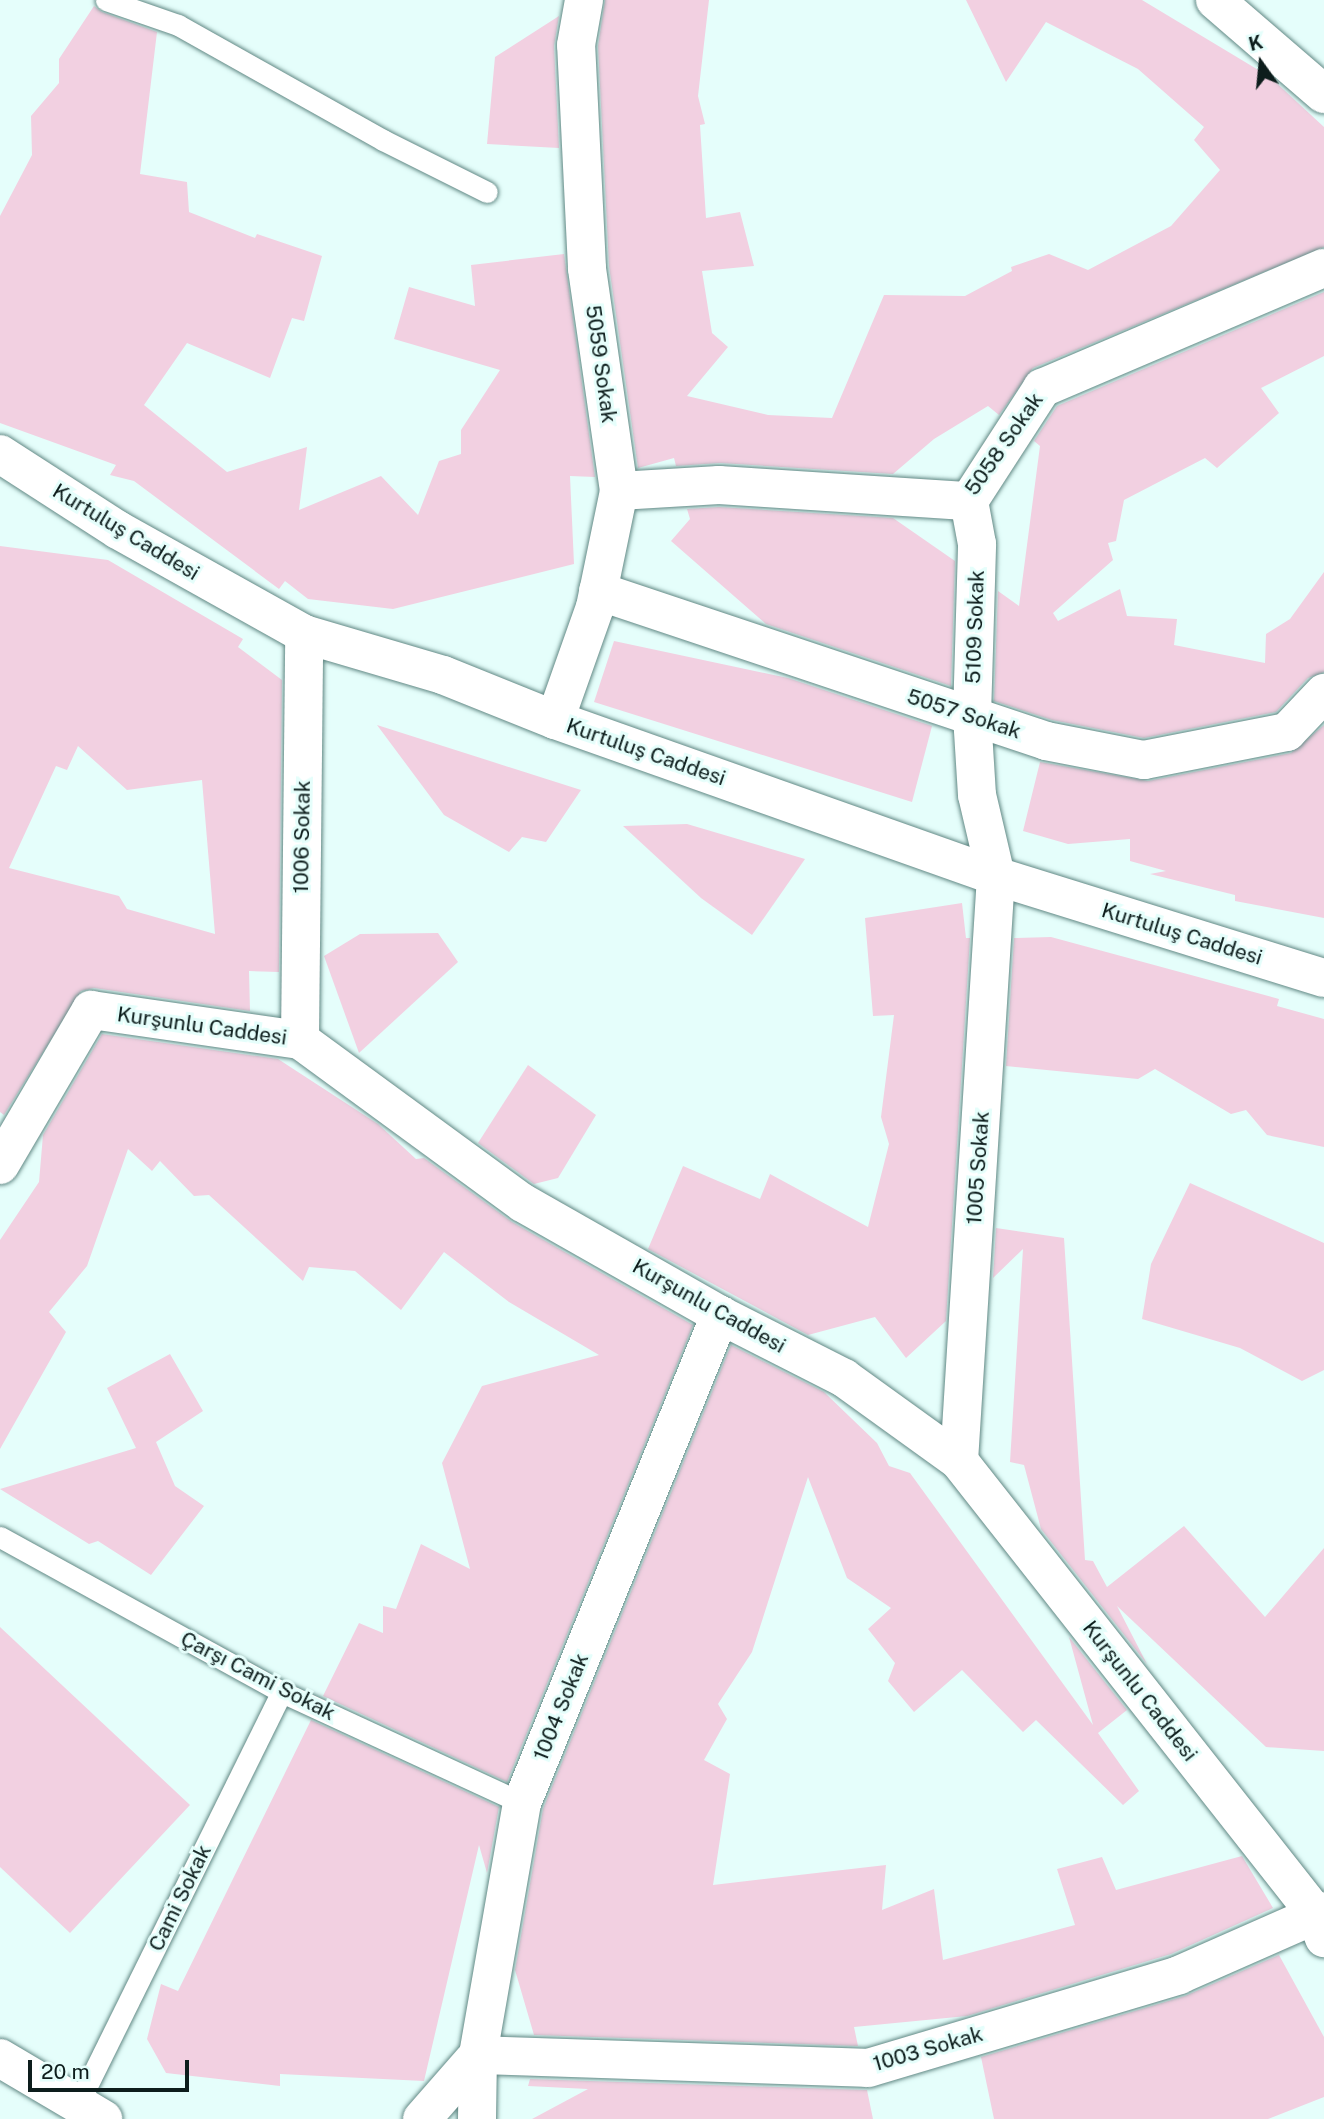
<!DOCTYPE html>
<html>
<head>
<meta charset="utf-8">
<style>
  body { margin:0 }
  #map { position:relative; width:1324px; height:2119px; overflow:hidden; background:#e5fefb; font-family:"Public Sans",sans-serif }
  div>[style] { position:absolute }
  .building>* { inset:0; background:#f2d0e1 }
  .roads { filter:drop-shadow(0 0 2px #618884) drop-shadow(0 0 2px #618884) }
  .lane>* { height:21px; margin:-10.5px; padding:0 10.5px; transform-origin:10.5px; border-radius:10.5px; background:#fff }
  .street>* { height:38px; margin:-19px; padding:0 19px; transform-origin:19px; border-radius:19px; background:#fff }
  .secondary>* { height:38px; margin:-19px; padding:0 19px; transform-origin:19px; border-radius:19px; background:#fff }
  span { translate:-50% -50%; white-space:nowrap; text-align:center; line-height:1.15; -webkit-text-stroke:6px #e5fefb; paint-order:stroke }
  .street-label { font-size:21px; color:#0d1d1c }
  .north { position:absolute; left:1226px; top:28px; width:70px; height:70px; -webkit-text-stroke:5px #e5fefb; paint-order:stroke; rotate:345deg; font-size:19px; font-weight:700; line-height:28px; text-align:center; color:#0d1d1c }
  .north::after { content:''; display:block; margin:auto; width:24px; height:32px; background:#0d1d1c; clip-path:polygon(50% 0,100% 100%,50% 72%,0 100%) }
  .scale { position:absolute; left:28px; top:2060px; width:161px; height:32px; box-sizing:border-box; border:4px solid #0d1d1c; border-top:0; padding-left:9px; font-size:21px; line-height:24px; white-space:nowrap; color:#0d1d1c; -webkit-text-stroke:5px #e5fefb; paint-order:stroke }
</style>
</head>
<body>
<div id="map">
  <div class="building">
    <i style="clip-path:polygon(605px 0,709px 0,698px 96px,705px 124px,700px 125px,706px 218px,740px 212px,754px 266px,702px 271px,712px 333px,728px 347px,687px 396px,768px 415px,832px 418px,884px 295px,965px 296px,1012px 271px,1011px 267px,1049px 254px,1088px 270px,1171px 226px,1220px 170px,1194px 140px,1204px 127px,1138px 69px,1046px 22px,1006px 82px,966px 0,1142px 0,1270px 77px,1324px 127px,1324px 247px,1033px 368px,999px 415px,988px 406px,934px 439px,893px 474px,720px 463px,676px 466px,674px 458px,638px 468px,609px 266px,598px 46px)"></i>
    <i style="clip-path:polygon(94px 6px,102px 12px,157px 32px,140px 174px,187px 182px,189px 212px,255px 238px,257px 234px,322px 256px,304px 321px,292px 318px,270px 378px,187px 343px,144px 405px,227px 472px,307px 447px,299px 510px,381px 476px,418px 515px,439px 461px,461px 454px,461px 430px,500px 370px,394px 339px,409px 287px,475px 306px,471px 265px,564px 254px,595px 477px,570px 476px,574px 564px,393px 609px,308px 599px,285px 581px,279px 589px,134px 481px,110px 475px,116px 465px,0 423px,0 216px,32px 155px,31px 116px,59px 83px,59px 59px)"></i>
    <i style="clip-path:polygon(559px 16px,554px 46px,559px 148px,487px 144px,495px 57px)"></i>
    <i style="clip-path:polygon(1324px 292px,1324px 356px,1261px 388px,1279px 413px,1217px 468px,1205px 458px,1124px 500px,1116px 541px,1108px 543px,1113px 560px,1053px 613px,1058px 621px,1120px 589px,1127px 616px,1177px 619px,1174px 645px,1265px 663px,1266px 634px,1290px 619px,1324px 572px,1324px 672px,1308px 678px,1276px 712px,1144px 738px,1052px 720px,994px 701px,998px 591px,1019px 606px,1040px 446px,1034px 441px,1057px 406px)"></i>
    <i style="clip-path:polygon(719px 507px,893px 518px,955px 561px,951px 686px,766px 624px,671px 541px,690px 519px,687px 509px)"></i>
    <i style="clip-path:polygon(evenodd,0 546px,108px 560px,243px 639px,238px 647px,282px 680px,279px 972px,249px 971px,250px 1011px,94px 988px,81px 991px,4px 1115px,0 1112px,0 546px,78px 746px,127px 790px,202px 780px,215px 934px,127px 909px,119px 896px,9px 868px,56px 766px,67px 770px,78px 746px)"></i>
    <i style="clip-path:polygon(614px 641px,788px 678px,932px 726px,912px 802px,594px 702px)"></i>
    <i style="clip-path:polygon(377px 725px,581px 790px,546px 842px,522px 837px,509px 852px,444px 815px)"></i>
    <i style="clip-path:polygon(1324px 725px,1324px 918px,1235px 901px,1235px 895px,1150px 874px,1166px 871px,1130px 861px,1130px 839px,1068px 844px,1023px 831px,1040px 762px,1148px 781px,1291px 753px)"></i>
    <i style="clip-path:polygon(687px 824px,805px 859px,752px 935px,701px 898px,623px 826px)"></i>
    <i style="clip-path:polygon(962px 903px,966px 938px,970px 938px,946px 1321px,906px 1358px,875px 1317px,808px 1335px,648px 1249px,683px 1166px,760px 1199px,770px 1174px,868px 1227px,889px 1144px,881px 1117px,894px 1015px,873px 1016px,865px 918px)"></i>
    <i style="clip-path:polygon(438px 933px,458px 962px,359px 1053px,324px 956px,360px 934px)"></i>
    <i style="clip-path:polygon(1051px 937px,1279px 999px,1277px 1006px,1324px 1019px,1324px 1147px,1267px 1135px,1246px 1110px,1231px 1114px,1155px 1069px,1138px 1079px,1006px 1066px,1014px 938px)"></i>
    <i style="clip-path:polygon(102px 1034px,278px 1059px,378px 1124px,416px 1159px,424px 1158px,512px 1222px,693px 1325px,507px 1782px,323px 1696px,359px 1623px,383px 1633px,383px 1606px,396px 1609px,421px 1544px,470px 1569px,442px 1463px,482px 1386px,599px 1355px,509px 1302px,444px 1252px,401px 1310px,355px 1271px,309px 1267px,303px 1281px,209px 1195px,194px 1196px,160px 1161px,152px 1171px,128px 1149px,87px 1266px,49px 1312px,66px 1332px,0 1449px,0 1240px,39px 1182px,43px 1135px)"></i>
    <i style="clip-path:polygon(528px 1065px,596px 1115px,558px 1178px,534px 1184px,478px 1143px)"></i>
    <i style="clip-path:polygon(1190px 1183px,1324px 1243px,1324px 1370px,1302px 1381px,1240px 1348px,1142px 1319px,1151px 1264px)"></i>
    <i style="clip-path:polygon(996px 1228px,1064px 1238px,1085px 1560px,1093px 1561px,1107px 1587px,1184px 1526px,1265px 1617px,1324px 1548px,1324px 1751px,1266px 1747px,1117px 1606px,1147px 1664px,1041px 1529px,1024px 1465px,1010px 1462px,1023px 1249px,993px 1278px)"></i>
    <i style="clip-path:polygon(731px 1345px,824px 1392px,877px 1443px,889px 1466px,910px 1473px,1093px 1725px,1069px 1637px,1127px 1710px,1098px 1733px,1139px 1791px,1123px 1805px,1036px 1720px,1023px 1732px,962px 1670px,914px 1712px,888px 1681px,895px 1663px,868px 1629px,891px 1608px,847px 1578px,808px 1477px,752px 1652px,718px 1704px,727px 1719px,704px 1760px,730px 1774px,713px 1885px,886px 1865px,882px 1910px,934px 1889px,943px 1960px,1075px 1925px,1057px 1869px,1102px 1857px,1116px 1890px,1242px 1856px,1273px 1908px,1171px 1954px,967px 2016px,854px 2027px,858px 2046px,534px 2035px,515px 1970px,543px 1809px)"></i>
    <i style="clip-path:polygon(170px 1354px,203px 1411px,156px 1442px,175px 1486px,204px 1506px,151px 1575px,98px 1541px,89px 1544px,0 1489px,136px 1448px,107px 1388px)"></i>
    <i style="clip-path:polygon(0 1627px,190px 1805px,70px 1933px,0 1867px)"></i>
    <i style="clip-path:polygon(311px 1720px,499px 1807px,487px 1873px,479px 1845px,424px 2081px,280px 2074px,280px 2086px,166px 2073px,147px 2039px,161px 1984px,178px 1991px)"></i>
    <i style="clip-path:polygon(1279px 1955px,1324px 2037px,1324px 2097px,1268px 2119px,994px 2119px,981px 2057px,1185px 1996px)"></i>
    <i style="clip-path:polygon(530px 2079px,867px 2090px,873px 2119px,532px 2119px,588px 2089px,528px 2086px)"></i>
  </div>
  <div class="roads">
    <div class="lane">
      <i style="left:106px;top:0;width:76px;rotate:19.1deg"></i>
      <i style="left:178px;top:25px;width:235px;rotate:29.3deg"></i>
      <i style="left:383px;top:140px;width:116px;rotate:26.6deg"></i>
      <i style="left:0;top:1537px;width:322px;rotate:28.8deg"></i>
      <i style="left:282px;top:1692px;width:264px;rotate:24.8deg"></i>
      <i style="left:78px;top:2104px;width:460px;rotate:-63.7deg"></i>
    </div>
    <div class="street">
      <i style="left:1215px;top:0;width:144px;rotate:40.8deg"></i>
      <i style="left:619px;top:491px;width:100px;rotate:-3.4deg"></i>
      <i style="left:719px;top:485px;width:251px;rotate:3.7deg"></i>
      <i style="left:969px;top:501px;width:135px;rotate:-57.1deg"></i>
      <i style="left:1042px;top:388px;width:306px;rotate:-23.1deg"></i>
      <i style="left:598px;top:591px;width:472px;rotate:18.5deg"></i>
      <i style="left:1046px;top:741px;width:100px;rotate:11deg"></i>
      <i style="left:1144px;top:760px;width:146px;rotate:-11.1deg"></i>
      <i style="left:1287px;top:732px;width:54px;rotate:-46.5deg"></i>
      <i style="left:555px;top:720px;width:120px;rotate:-70.5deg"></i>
      <i style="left:595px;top:607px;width:118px;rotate:-78.3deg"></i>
      <i style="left:619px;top:491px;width:225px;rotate:-98.2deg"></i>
      <i style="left:587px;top:268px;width:223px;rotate:-92.8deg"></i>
      <i style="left:576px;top:45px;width:46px;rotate:-79.9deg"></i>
      <i style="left:300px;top:1040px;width:406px;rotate:-89.4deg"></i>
      <i style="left:0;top:1165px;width:180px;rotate:-59.6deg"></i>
      <i style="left:91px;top:1010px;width:211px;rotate:8.2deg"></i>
      <i style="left:300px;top:1040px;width:276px;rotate:36.2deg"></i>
      <i style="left:523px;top:1203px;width:227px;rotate:29.6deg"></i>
      <i style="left:720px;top:1315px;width:139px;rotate:26.9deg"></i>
      <i style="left:844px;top:1378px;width:142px;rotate:35.8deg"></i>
      <i style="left:959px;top:1461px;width:574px;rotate:51.79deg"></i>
      <i style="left:1314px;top:1912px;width:28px;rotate:69deg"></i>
      <i style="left:959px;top:1461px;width:586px;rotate:-86.38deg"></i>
      <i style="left:996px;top:876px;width:83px;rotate:-103.2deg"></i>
      <i style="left:977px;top:795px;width:79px;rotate:-93.6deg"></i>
      <i style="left:972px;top:716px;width:172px;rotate:-88.3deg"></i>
      <i style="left:977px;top:544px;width:44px;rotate:-100.5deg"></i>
      <i style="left:422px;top:2119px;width:85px;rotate:-48.8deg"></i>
      <i style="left:478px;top:2055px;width:390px;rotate:1.9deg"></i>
      <i style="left:868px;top:2068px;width:325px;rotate:-16.6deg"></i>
      <i style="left:1179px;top:1975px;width:158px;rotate:-23.8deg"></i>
      <i style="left:477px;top:2119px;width:64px;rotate:-89.1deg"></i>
      <i style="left:478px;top:2055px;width:256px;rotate:-80.1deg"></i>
      <i style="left:522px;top:1803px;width:527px;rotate:-67.92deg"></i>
    </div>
    <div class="secondary">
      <i style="left:0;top:454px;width:140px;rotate:32.8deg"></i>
      <i style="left:118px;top:530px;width:213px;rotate:29.2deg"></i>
      <i style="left:304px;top:634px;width:145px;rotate:16.4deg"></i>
      <i style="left:443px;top:675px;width:121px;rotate:21.9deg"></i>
      <i style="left:555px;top:720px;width:468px;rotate:19.5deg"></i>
      <i style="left:996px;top:876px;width:343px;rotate:17.3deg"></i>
      <i style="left:0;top:2058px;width:120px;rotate:30.6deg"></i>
    </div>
  </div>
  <div class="street-label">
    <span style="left:601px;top:364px;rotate:82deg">5059 Sokak</span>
    <span style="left:1004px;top:444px;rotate:-55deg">5058 Sokak</span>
    <span style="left:126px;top:532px;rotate:31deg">Kurtuluş Caddesi</span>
    <span style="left:975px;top:627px;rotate:-88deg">5109 Sokak</span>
    <span style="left:964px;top:714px;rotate:18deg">5057 Sokak</span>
    <span style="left:646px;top:752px;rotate:19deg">Kurtuluş Caddesi</span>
    <span style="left:302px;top:837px;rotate:-89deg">1006 Sokak</span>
    <span style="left:1182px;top:934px;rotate:17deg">Kurtuluş Caddesi</span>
    <span style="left:202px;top:1026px;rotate:8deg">Kurşunlu Caddesi</span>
    <span style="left:978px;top:1168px;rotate:-86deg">1005 Sokak</span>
    <span style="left:709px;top:1306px;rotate:29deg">Kurşunlu Caddesi</span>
    <span style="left:258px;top:1676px;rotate:27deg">Çarşı Cami Sokak</span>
    <span style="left:1140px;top:1691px;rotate:52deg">Kurşunlu Caddesi</span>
    <span style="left:561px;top:1707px;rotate:-68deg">1004 Sokak</span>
    <span style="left:180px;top:1898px;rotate:-64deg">Cami Sokak</span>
    <span style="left:928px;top:2049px;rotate:-16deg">1003 Sokak</span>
  </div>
  <div class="north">K</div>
  <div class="scale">20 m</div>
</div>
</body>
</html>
